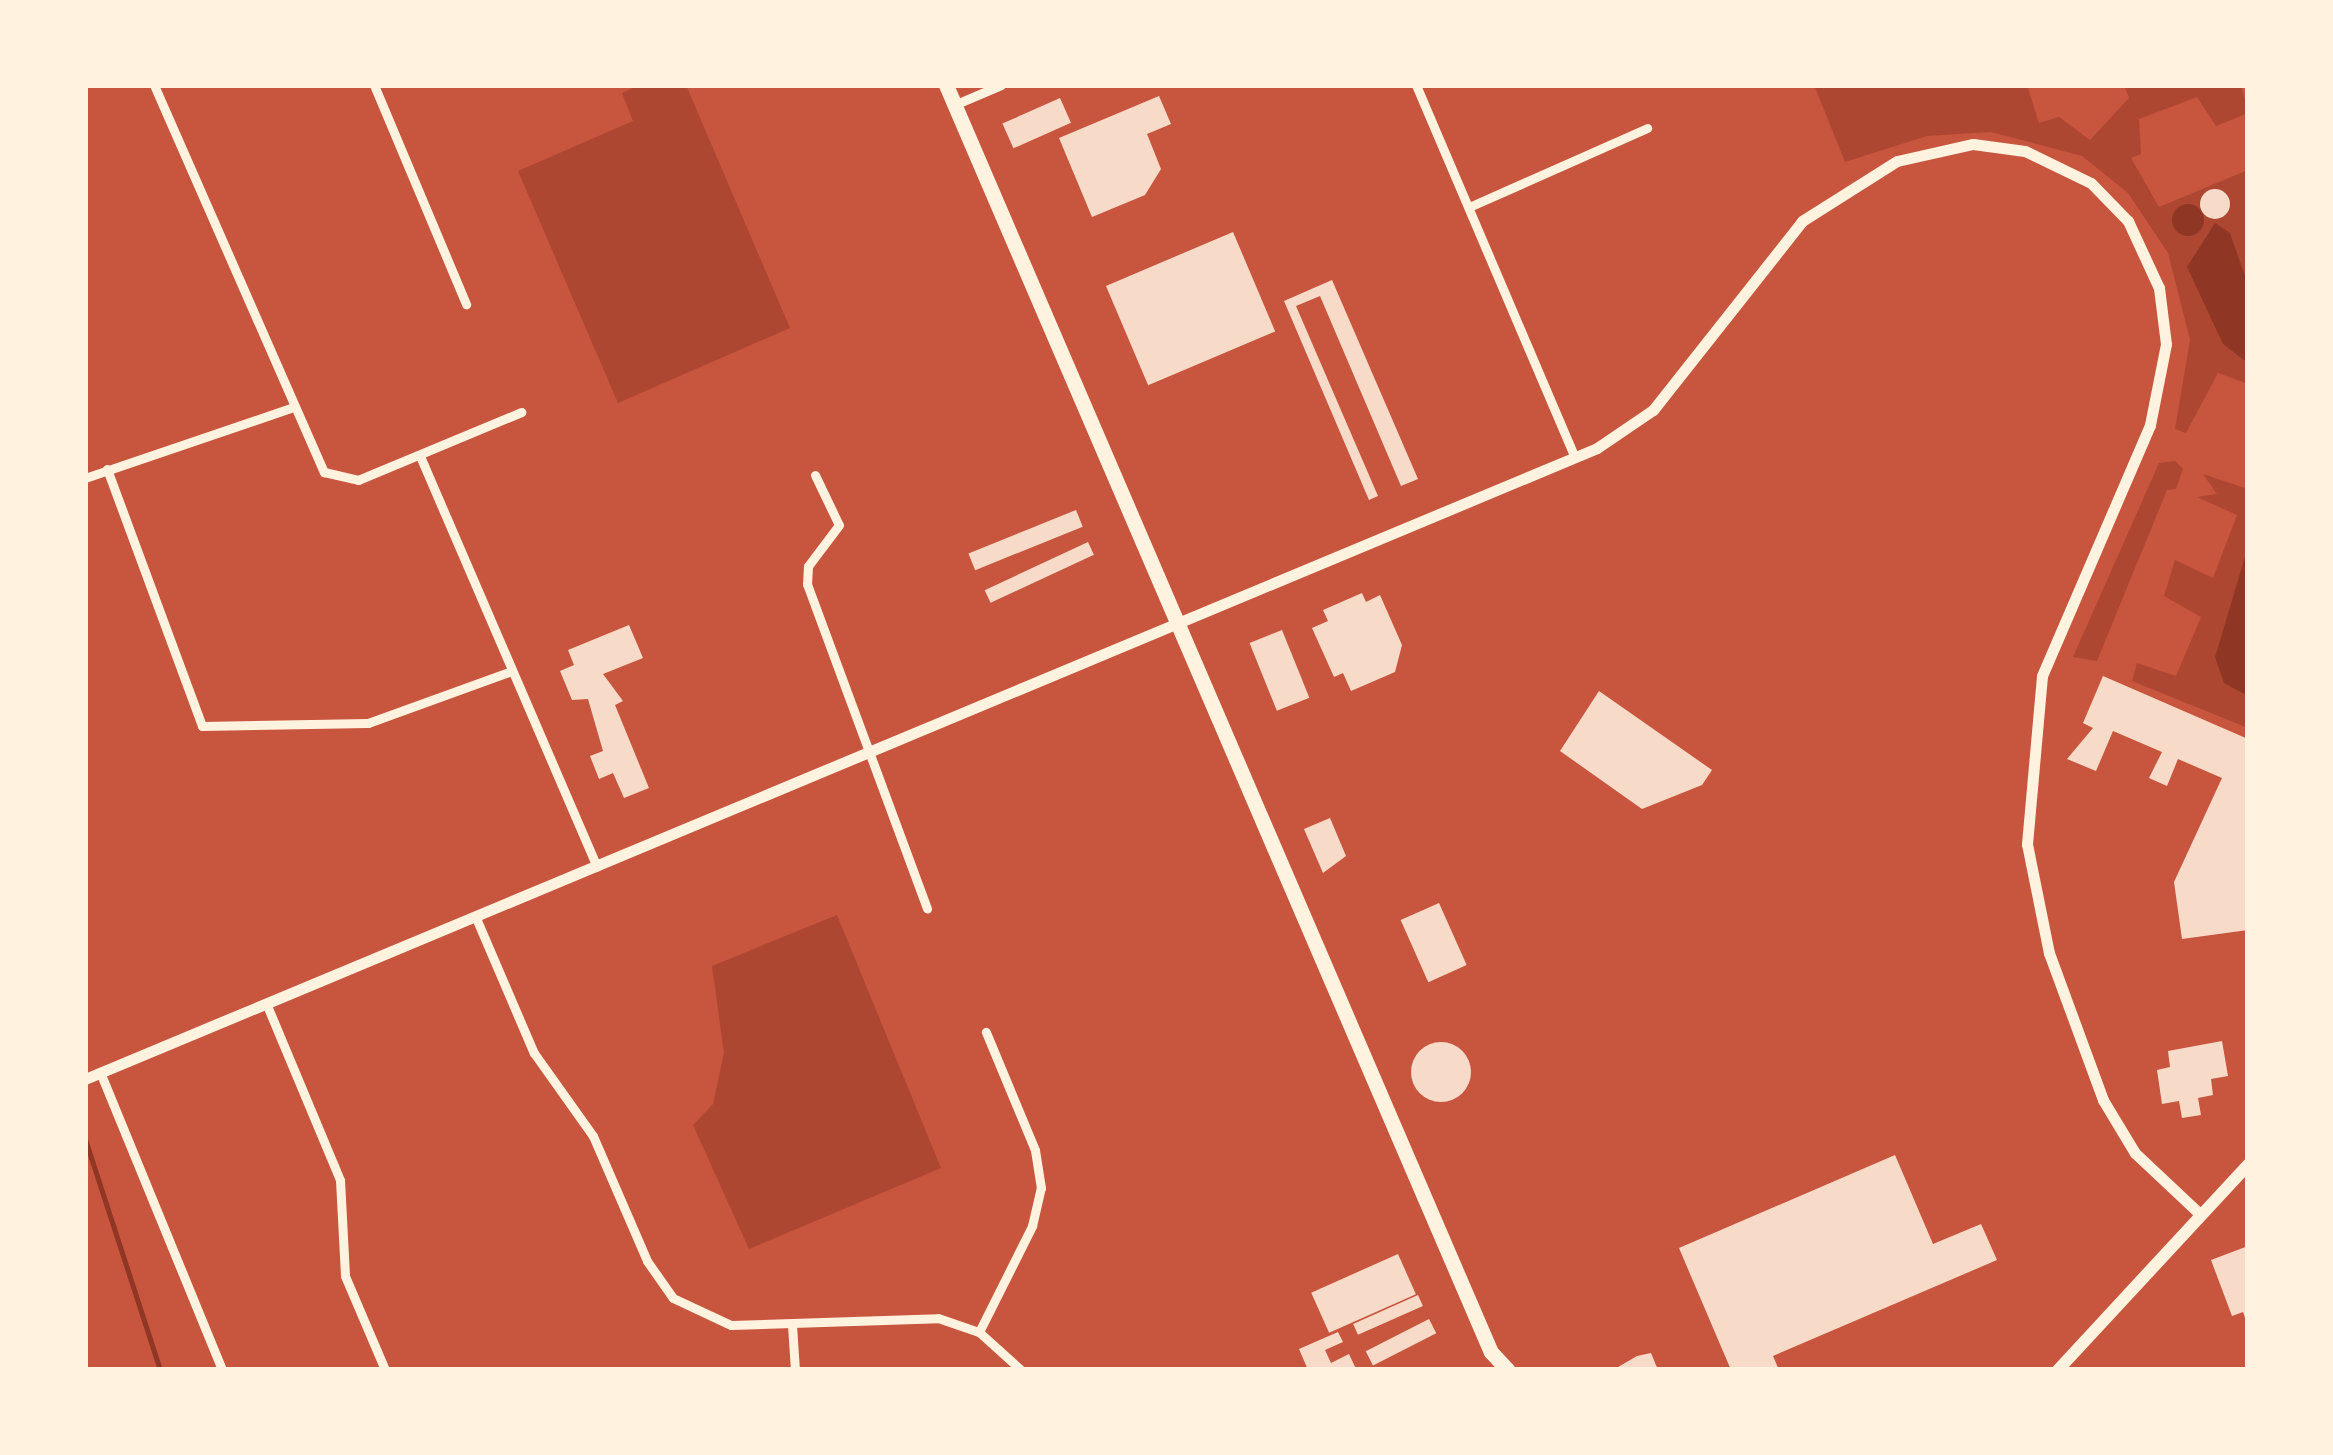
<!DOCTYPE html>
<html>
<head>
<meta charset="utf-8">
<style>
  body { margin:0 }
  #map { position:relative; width:2333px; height:1455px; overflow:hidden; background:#c8553d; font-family:Poppins,sans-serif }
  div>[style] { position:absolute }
  .green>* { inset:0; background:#ae4732 }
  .water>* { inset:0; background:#8f3625 }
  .round { border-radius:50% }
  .stream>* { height:5px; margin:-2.5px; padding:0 2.5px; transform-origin:2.5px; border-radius:2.5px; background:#8f3625 }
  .building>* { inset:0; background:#f7dbc8; transform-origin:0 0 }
  .minor>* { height:9px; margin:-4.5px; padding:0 4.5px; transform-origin:4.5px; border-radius:4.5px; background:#fff3e0 }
  .tertiary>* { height:11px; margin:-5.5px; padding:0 5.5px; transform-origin:5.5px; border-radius:5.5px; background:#fff3e0 }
  .secondary>* { height:12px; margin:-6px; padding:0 6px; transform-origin:6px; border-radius:6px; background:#fff3e0 }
  .primary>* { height:15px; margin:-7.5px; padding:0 7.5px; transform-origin:7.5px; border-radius:7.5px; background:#fff3e0 }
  span { translate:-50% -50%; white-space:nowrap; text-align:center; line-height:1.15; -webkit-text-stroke:10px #fff3e0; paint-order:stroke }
  .frame { position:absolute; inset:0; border:88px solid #fff3e0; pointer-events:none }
</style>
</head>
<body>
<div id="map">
  <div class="green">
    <i style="clip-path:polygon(640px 85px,686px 85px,790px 328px,618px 403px,518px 171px,633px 121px,622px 93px)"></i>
    <i style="clip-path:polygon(1814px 85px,2027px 85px,2039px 123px,2059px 117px,2090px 140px,2129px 98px,2124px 85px,2241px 85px,2248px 113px,2216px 126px,2197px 97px,2139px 119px,2141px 154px,2131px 158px,2159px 207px,2248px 170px,2248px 384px,2218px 373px,2186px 433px,2175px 429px,2190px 340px,2168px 253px,2128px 193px,2082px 156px,1991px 132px,1927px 136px,1845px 162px)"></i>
    <i style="clip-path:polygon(2175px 461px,2183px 469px,2176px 489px,2167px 490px,2097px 661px,2073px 657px,2159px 463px)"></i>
    <i style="clip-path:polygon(2203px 474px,2248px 489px,2248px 728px,2132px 681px,2137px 663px,2176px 676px,2201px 617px,2164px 596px,2175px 560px,2213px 578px,2237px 515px,2197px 497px,2217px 494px)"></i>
    <i style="clip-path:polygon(837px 915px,941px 1168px,749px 1249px,693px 1125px,713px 1104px,724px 1053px,712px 966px)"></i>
  </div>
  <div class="water">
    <i class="round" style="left:2172px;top:204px;width:32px;height:32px"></i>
    <i style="clip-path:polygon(2215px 223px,2230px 233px,2248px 285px,2248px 363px,2223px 344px,2187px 267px)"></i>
    <i style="clip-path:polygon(2248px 547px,2248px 696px,2224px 683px,2215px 657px)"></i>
  </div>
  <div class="stream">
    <i style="left:85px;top:1139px;width:243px;rotate:72deg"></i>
  </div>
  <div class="building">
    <i style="clip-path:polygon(1159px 96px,1171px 124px,1147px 134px,1161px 169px,1145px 195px,1092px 217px,1059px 138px)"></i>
    <i style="left:1060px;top:98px;width:27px;height:63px;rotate:66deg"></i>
    <i class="round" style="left:2200px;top:189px;width:30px;height:30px"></i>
    <i style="left:1233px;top:232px;width:108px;height:138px;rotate:67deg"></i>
    <i style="clip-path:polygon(1332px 280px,1418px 479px,1401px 486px,1320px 296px,1296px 306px,1378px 496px,1369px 500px,1284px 301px)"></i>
    <i style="left:1076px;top:510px;width:18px;height:116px;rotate:68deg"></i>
    <i style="left:1088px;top:542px;width:14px;height:114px;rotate:65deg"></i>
    <i style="clip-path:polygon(1362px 593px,1366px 602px,1380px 595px,1402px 645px,1395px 672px,1351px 691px,1343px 673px,1334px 677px,1312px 628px,1328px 621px,1323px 610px)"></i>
    <i style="clip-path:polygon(629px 625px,643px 658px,603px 674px,623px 701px,615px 705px,649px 788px,624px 798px,613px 773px,599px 779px,590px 756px,603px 751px,588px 699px,572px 700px,560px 671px,574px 665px,568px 650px)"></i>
    <i style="left:1282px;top:630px;width:73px;height:35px;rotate:68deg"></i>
    <i style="clip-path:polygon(2103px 676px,2248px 739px,2248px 930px,2182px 939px,2174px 882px,2222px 778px,2178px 759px,2167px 786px,2149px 778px,2162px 752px,2113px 731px,2096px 771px,2067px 759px,2093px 728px,2083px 723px)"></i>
    <i style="clip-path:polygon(1599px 691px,1712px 770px,1702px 785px,1642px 809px,1560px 751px)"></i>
    <i style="clip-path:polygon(1330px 818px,1346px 856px,1323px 873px,1304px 829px)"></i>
    <i style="left:1439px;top:903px;width:68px;height:42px;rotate:66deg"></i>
    <i style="clip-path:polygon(2222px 1041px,2228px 1076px,2211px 1079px,2213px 1095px,2198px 1098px,2201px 1115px,2182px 1118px,2179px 1101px,2162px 1104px,2157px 1070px,2170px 1067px,2168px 1051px)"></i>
    <i class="round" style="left:1411px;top:1042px;width:60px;height:60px"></i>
    <i style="clip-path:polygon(1895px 1155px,1933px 1244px,1981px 1224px,1997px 1260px,1773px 1356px,1779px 1370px,1731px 1370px,1679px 1248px)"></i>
    <i style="clip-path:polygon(2248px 1246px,2248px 1326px,2243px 1312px,2232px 1316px,2211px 1260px)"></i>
    <i style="left:1398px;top:1254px;width:44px;height:95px;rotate:66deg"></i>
    <i style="left:1418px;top:1295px;width:12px;height:71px;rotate:66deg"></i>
    <i style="left:1429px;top:1319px;width:16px;height:71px;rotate:63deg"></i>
    <i style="clip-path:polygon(1338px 1332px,1343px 1342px,1325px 1350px,1331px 1363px,1349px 1354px,1356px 1369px,1308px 1370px,1299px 1349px)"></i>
    <i style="clip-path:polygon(1651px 1353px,1658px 1370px,1613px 1370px,1637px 1356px)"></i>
  </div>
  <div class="minor">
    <i style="left:154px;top:85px;width:423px;rotate:66.3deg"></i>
    <i style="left:324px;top:472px;width:35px;rotate:13deg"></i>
    <i style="left:358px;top:480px;width:177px;rotate:-22.6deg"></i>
    <i style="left:374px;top:85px;width:238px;rotate:67.2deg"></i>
    <i style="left:1416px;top:85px;width:405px;rotate:66.9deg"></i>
    <i style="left:954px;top:105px;width:51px;rotate:-23.1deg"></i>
    <i style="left:1469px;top:207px;width:195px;rotate:-23.9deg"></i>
    <i style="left:420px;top:456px;width:447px;rotate:66.7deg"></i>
    <i style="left:107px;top:469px;width:274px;rotate:69.7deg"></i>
    <i style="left:202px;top:726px;width:166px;rotate:-1deg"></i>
    <i style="left:368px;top:723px;width:153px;rotate:-19.9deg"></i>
    <i style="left:815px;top:475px;width:55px;rotate:64.4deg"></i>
    <i style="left:839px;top:525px;width:51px;rotate:127.1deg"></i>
    <i style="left:808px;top:566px;width:18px;rotate:93deg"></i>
    <i style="left:807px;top:584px;width:346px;rotate:69.7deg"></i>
    <i style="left:85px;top:478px;width:218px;rotate:-18.8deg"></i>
    <i style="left:476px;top:918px;width:147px;rotate:66.8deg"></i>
    <i style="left:534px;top:1053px;width:102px;rotate:54.6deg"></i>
    <i style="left:593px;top:1136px;width:136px;rotate:66.6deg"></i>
    <i style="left:647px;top:1261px;width:45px;rotate:54.9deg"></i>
    <i style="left:673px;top:1298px;width:64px;rotate:25deg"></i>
    <i style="left:731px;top:1325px;width:207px;rotate:-1.9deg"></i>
    <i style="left:938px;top:1318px;width:43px;rotate:18.9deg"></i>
    <i style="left:979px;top:1332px;width:57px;rotate:42.1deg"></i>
    <i style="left:266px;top:1003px;width:192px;rotate:67.3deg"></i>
    <i style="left:340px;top:1180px;width:96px;rotate:87deg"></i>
    <i style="left:345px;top:1276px;width:102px;rotate:66.9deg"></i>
    <i style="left:100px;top:1072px;width:322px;rotate:67.7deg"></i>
    <i style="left:792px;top:1325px;width:45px;rotate:86.2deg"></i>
    <i style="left:979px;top:1332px;width:119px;rotate:-63.4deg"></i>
    <i style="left:1032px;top:1226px;width:39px;rotate:-77deg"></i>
    <i style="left:1041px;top:1188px;width:38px;rotate:-99deg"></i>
    <i style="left:1035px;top:1150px;width:128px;rotate:-112.6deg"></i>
  </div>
  <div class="tertiary">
    <i style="left:85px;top:1079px;width:1638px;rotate:-22.65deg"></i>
    <i style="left:1597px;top:448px;width:68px;rotate:-34.2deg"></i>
    <i style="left:1653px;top:410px;width:241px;rotate:-51.7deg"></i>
    <i style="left:1802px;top:221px;width:112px;rotate:-32.3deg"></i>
    <i style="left:1897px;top:161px;width:78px;rotate:-12.6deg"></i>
    <i style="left:1973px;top:144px;width:52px;rotate:7.7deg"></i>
    <i style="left:2025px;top:151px;width:73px;rotate:25.9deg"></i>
    <i style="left:2091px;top:183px;width:53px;rotate:45.8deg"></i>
    <i style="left:2128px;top:221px;width:74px;rotate:65.2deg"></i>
    <i style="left:2159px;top:288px;width:56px;rotate:82.9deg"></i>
    <i style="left:2166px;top:344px;width:83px;rotate:101.2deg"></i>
    <i style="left:2150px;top:425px;width:273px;rotate:113.3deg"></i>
    <i style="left:2042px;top:676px;width:169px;rotate:95.1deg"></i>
    <i style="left:2027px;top:844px;width:111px;rotate:78.6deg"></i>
    <i style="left:2049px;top:953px;width:157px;rotate:69.8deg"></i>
    <i style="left:2103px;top:1100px;width:62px;rotate:58.9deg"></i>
    <i style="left:2135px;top:1153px;width:89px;rotate:43.2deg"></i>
  </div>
  <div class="secondary">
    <i style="left:2058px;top:1370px;width:280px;rotate:-47.2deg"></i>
  </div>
  <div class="primary">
    <i style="left:946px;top:85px;width:1379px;rotate:66.73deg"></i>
    <i style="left:1491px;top:1352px;width:25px;rotate:47deg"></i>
  </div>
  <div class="frame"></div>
</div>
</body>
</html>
